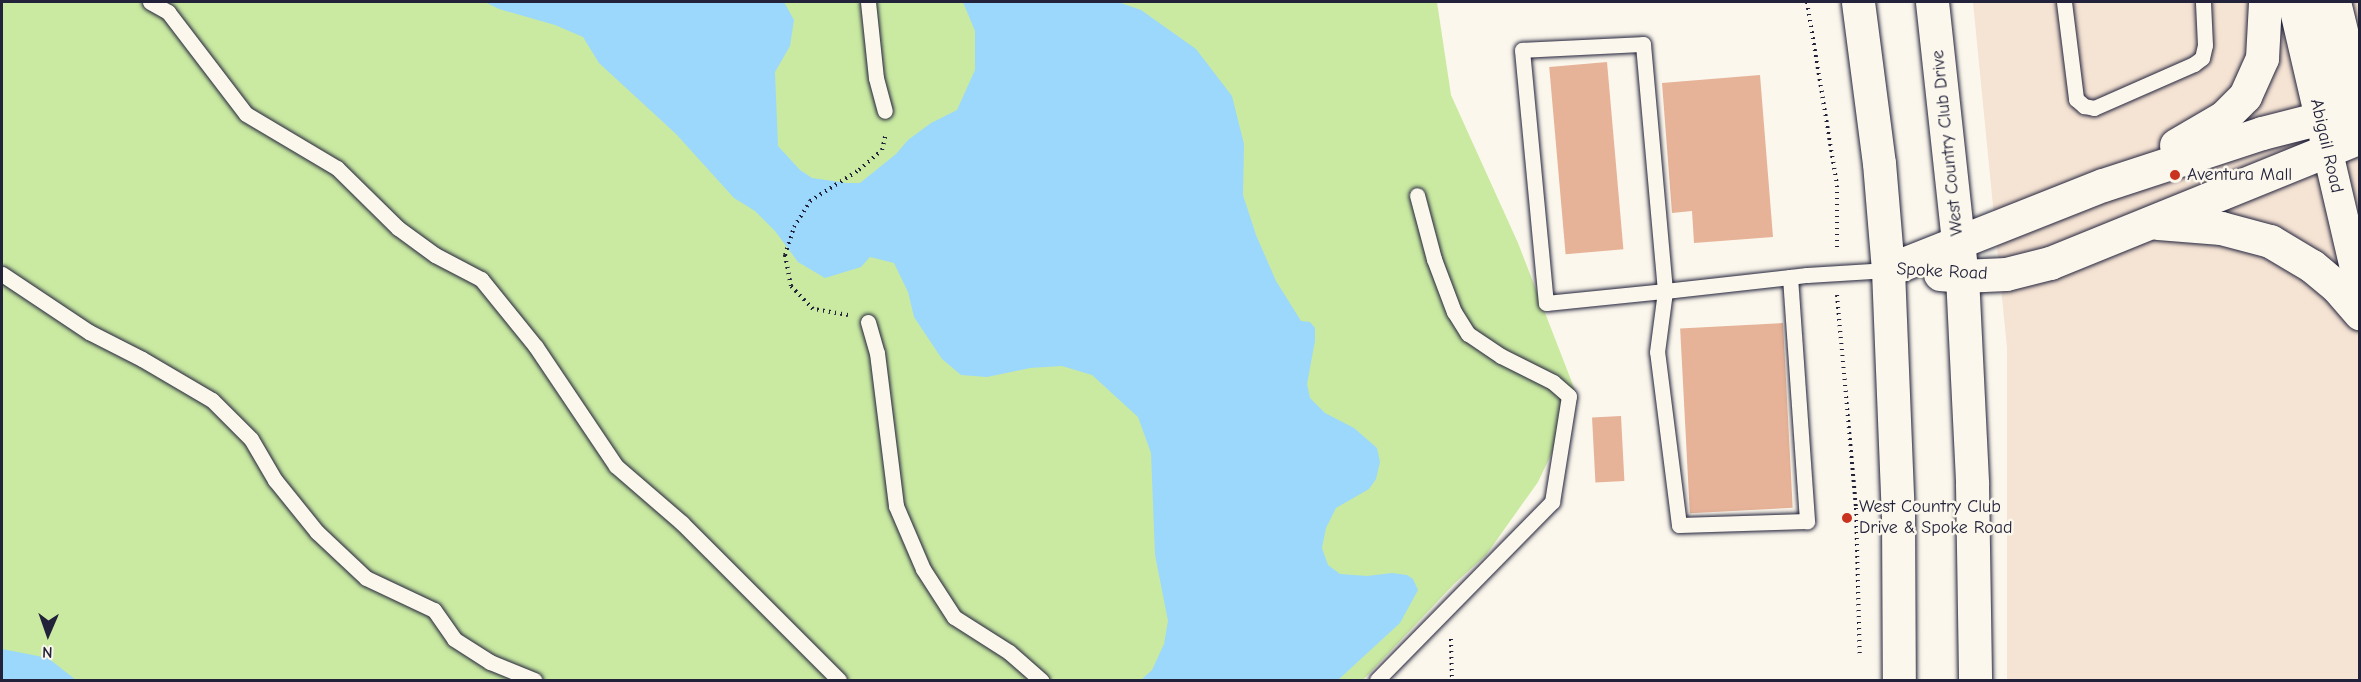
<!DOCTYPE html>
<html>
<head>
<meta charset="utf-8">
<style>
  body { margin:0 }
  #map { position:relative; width:2361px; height:682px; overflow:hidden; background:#fbf7ec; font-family:"Comic Neue",sans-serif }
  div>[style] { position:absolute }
  .built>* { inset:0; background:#f5e3d3 }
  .green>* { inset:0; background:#caeaa2 }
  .water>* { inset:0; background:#9bd8fc }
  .building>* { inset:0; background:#e6b398; transform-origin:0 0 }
  .path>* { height:4px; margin-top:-2px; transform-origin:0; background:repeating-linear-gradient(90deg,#22223b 0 1.5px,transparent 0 6px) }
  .roads { filter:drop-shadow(0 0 2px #22223b) drop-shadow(0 0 2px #22223b) }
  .lane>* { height:15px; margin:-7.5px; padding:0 7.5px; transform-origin:7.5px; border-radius:7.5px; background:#fbf7ec }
  .street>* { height:30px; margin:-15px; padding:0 15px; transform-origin:15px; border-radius:15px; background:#fbf7ec }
  .secondary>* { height:33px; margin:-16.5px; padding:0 16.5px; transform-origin:16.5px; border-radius:16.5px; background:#fbf7ec }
  .dots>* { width:16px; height:16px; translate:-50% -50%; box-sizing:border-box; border:3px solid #fbf7ec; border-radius:50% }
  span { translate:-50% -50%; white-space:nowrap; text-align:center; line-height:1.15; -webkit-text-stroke:5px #fbf7ec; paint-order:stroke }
  .street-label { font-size:18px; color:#22223b }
  .poi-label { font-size:18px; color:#22223b }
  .left { translate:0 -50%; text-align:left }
  .frame { position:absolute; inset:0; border:3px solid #22223b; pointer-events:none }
  .north { position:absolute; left:18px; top:604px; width:60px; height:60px; -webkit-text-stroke:4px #fbf7ec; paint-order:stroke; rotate:182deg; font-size:16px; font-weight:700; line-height:24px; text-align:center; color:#22223b }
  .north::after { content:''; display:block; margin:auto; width:21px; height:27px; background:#22223b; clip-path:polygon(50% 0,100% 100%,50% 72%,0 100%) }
</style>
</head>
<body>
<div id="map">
  <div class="built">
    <i style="clip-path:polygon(1973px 2px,2359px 2px,2359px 680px,2007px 680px,2007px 348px)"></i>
  </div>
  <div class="green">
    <i style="clip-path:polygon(2px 2px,1437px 2px,1451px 95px,1518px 243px,1578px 398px,1538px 482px,1486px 555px,1454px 584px,1363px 680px,2px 680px)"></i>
  </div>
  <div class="water">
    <i style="clip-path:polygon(485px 2px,784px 2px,794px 20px,790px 46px,775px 72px,778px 146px,800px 170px,812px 178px,847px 183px,860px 183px,896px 154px,908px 140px,931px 123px,957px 110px,975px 70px,975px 31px,963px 2px,1118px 2px,1141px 10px,1196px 49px,1232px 96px,1244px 144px,1243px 195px,1256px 235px,1276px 281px,1301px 321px,1310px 322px,1315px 328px,1315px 341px,1307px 384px,1310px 398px,1325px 413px,1354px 428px,1377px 448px,1380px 462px,1376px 479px,1369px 489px,1336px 508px,1326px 528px,1322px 548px,1328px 565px,1340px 574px,1367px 576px,1392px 573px,1407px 575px,1413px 579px,1418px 590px,1400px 623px,1338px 680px,1141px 680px,1152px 670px,1164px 644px,1168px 621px,1155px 555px,1151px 453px,1138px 417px,1092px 375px,1062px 366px,1030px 368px,987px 377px,961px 375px,942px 359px,914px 317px,908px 292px,894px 263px,870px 257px,861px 267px,825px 278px,798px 262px,775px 231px,755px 211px,734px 198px,676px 134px,599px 63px,583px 37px,555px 25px,499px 9px)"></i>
    <i style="clip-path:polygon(2px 649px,48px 658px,76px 680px,2px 680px)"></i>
  </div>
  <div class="building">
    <i style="left:1607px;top:62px;width:188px;height:58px;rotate:85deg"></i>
    <i style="clip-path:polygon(1760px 75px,1773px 237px,1694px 243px,1692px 211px,1672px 213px,1662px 83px)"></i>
    <i style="left:1783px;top:323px;width:185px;height:103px;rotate:87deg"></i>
    <i style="left:1621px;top:416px;width:65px;height:29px;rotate:87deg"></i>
  </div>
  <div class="path">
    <i style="left:1807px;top:2px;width:186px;rotate:80.7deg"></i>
    <i style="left:1837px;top:186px;width:65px;rotate:90deg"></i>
    <i style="left:1837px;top:295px;width:214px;rotate:84.9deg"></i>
    <i style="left:1856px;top:508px;width:148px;rotate:88.5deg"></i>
    <i style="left:848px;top:315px;width:36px;rotate:-170deg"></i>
    <i style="left:813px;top:309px;width:32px;rotate:-134deg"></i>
    <i style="left:791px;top:286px;width:32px;rotate:-101deg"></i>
    <i style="left:785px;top:255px;width:29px;rotate:-72deg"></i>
    <i style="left:794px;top:227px;width:31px;rotate:-58deg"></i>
    <i style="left:810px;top:201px;width:58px;rotate:-32.3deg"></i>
    <i style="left:859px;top:170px;width:30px;rotate:-41deg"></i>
    <i style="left:882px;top:150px;width:17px;rotate:-77deg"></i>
    <i style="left:1451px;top:639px;width:41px;rotate:88.6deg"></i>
  </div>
  <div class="roads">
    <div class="lane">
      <i style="left:150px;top:2px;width:21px;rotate:29deg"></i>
      <i style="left:168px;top:12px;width:128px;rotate:52.6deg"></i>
      <i style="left:246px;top:114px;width:106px;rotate:30.7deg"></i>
      <i style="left:337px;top:168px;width:86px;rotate:44.5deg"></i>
      <i style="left:398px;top:228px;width:46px;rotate:36.1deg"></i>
      <i style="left:435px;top:255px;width:52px;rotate:27.6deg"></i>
      <i style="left:481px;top:279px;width:87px;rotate:51deg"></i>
      <i style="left:536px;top:347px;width:143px;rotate:56.1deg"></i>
      <i style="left:616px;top:466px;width:87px;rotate:40.8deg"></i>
      <i style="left:682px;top:523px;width:222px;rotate:45deg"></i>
      <i style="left:868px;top:2px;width:76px;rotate:84deg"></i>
      <i style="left:876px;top:78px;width:34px;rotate:75deg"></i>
      <i style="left:2064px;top:2px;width:98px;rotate:82.9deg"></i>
      <i style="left:2076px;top:99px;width:11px;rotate:41deg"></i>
      <i style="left:2084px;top:106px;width:10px;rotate:11deg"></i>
      <i style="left:2094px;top:108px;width:109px;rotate:-23.7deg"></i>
      <i style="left:2194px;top:64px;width:10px;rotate:-37deg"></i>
      <i style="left:2202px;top:58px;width:13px;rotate:-77deg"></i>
      <i style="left:2205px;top:45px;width:43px;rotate:-92.7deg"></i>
      <i style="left:2px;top:274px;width:105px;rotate:33.7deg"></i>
      <i style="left:89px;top:332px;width:59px;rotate:27deg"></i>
      <i style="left:142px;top:359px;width:81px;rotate:30.4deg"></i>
      <i style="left:212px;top:400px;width:55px;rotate:45deg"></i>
      <i style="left:251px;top:439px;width:48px;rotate:59.7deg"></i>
      <i style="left:275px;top:480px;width:67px;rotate:51.1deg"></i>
      <i style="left:317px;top:532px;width:67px;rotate:43.2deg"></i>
      <i style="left:366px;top:578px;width:75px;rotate:25.2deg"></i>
      <i style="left:434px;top:610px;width:35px;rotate:55deg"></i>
      <i style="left:454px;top:639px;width:43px;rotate:32.6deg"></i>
      <i style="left:490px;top:662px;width:48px;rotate:22.2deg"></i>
      <i style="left:1790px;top:277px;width:245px;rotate:86deg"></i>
      <i style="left:1807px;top:521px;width:128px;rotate:178.2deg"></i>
      <i style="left:1679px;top:525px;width:174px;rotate:-97.2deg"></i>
      <i style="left:1657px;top:352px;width:62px;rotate:-82.5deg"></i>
      <i style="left:1665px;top:291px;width:248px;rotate:-95.1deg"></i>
      <i style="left:1643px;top:44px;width:121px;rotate:177.2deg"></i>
      <i style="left:1522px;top:50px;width:254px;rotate:84.6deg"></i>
      <i style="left:1546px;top:303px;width:120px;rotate:-5.8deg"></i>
      <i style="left:1665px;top:291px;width:126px;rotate:-6.4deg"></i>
      <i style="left:1790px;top:277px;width:17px;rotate:-7deg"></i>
      <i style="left:1807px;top:275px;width:81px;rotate:-3.5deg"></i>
      <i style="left:868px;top:322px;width:32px;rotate:74deg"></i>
      <i style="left:877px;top:353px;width:154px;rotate:82.9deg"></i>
      <i style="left:896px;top:506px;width:69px;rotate:66.8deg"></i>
      <i style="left:923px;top:569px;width:57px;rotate:57.1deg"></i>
      <i style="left:954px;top:617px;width:65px;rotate:32.5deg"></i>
      <i style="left:1009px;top:652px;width:43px;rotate:41.2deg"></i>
      <i style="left:1377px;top:680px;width:250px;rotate:-45.5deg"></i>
      <i style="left:1552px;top:502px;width:107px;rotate:-80.9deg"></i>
      <i style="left:1569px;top:396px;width:21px;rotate:-139deg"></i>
      <i style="left:1553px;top:382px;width:58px;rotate:-153.4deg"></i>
      <i style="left:1501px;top:356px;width:40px;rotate:-146deg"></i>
      <i style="left:1468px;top:334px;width:26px;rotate:-122deg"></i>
      <i style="left:1454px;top:312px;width:57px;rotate:-110.7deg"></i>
      <i style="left:1434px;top:259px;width:66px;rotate:-104.9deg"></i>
    </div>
    <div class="street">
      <i style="left:2293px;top:2px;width:296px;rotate:76.9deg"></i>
      <i style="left:2315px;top:2px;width:139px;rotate:77.1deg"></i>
      <i style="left:2336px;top:2px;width:102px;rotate:76.4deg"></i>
    </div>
    <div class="secondary">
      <i style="left:1858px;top:2px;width:162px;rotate:82.6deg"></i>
      <i style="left:1879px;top:163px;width:107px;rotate:85.2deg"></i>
      <i style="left:1888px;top:270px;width:244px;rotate:87.7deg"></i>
      <i style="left:1898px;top:514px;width:166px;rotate:89.7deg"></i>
      <i style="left:1932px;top:2px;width:276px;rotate:83.8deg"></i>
      <i style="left:1962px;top:276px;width:208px;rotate:87.2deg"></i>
      <i style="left:1972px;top:484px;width:196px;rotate:89.1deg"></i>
      <i style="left:2176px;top:145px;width:56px;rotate:-30.3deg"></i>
      <i style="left:2224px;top:117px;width:30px;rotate:-45deg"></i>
      <i style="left:2245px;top:96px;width:42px;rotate:-65.9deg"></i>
      <i style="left:2262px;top:58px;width:56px;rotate:-86.9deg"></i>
      <i style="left:2158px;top:223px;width:63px;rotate:4.5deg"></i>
      <i style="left:2221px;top:228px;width:51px;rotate:14.9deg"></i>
      <i style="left:2270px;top:241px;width:49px;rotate:30.8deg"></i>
      <i style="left:2312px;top:266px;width:33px;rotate:40deg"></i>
      <i style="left:2337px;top:287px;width:35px;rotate:49deg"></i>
      <i style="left:1888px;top:270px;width:231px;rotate:-21.6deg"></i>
      <i style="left:2103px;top:185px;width:167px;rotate:-18.1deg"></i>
      <i style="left:2262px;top:133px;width:101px;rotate:-14.3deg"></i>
      <i style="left:1940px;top:274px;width:22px;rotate:5deg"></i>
      <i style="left:1962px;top:276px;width:44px;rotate:-2.6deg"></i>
      <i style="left:2006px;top:274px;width:45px;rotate:-14deg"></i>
      <i style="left:2050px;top:263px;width:335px;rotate:-22.1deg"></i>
    </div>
  </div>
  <div class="dots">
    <i style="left:2175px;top:175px;background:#c8321e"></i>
    <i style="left:1847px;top:518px;background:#c8321e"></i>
  </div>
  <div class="street-label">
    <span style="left:1948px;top:143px;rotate:-96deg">West Country Club Drive</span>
    <span style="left:2326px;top:146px;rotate:77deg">Abigail Road</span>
    <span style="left:1942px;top:272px;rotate:3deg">Spoke Road</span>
  </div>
  <div class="poi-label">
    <span class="left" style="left:2187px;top:175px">Aventura Mall</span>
    <span class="left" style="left:1859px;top:518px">West Country Club<br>Drive &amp; Spoke Road</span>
  </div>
  <div class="frame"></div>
  <div class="north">N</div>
</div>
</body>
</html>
